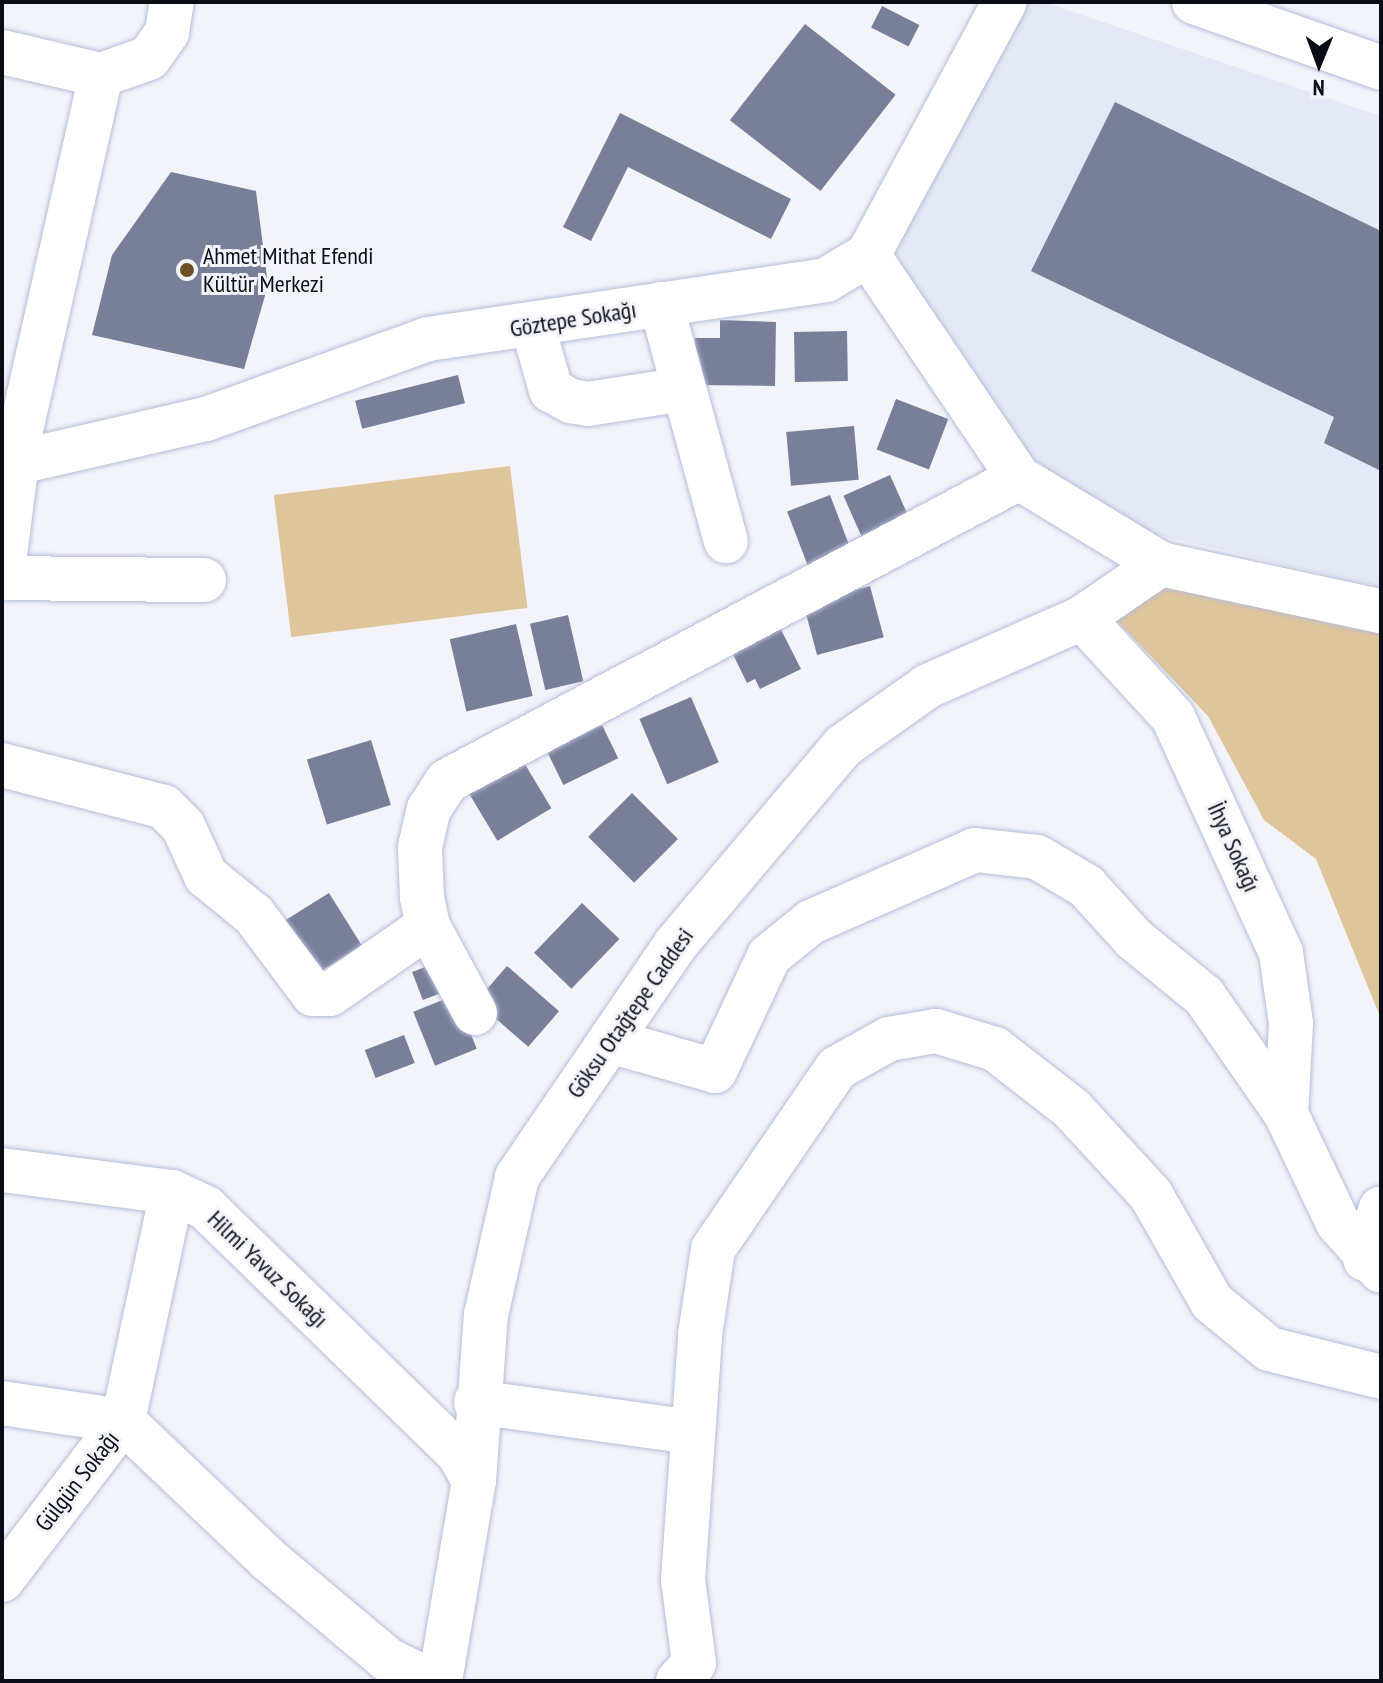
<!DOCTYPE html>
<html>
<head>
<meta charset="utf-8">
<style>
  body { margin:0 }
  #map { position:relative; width:1383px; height:1683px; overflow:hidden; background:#f3f4fa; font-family:"PT Sans Narrow",sans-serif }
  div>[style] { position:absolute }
  .built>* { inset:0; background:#e5e9f6 }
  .green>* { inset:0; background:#dfc59c; transform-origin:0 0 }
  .building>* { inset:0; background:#797f99; transform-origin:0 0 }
  .roads { filter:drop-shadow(0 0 2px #b5bcd8) drop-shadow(0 0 2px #b5bcd8) }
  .minor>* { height:44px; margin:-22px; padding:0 22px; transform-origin:22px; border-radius:22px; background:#fff }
  .major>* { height:44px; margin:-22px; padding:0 22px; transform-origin:22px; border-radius:22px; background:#fff }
  .dots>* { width:22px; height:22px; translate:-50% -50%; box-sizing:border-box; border:4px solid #f3f4fa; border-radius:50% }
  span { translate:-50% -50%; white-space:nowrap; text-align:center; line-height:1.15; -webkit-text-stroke:6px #f3f4fa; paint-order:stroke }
  .poi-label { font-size:24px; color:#0b0d16 }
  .left { translate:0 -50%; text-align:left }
  .street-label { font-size:24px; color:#0b0d16 }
  .frame { position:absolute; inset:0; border:4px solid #0b0d16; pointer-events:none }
  .north { position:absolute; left:1279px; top:24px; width:80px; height:80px; -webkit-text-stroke:6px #f3f4fa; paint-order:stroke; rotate:181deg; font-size:22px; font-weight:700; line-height:32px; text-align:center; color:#0b0d16 }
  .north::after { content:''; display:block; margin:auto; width:28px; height:36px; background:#0b0d16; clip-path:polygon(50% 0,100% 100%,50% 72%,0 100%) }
</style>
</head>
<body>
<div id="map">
  <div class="built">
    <i style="clip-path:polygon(1019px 2px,1044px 2px,1381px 116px,1381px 587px,1105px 523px,1007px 446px,882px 229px)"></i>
  </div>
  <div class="green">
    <i style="left:510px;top:466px;width:143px;height:238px;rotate:83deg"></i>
    <i style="clip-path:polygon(1172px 583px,1381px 625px,1381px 1019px,1316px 859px,1264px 820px,1208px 716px,1115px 619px)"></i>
  </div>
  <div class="building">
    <i style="left:882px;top:6px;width:42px;height:24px;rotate:27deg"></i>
    <i style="left:805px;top:24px;width:115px;height:122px;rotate:38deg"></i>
    <i style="clip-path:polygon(1115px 102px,1381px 231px,1381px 471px,1324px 443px,1334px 417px,1031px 271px)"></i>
    <i style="clip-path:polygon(620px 113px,791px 199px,771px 239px,628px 167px,591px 241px,563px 227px)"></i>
    <i style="clip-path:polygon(171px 172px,256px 191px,268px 285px,244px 369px,92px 335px,112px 255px)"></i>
    <i style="clip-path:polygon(720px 320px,776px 322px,775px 386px,694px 385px,695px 338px,720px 338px)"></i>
    <i style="left:847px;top:331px;width:50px;height:53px;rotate:89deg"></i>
    <i style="left:458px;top:375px;width:29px;height:106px;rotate:76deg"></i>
    <i style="left:896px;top:399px;width:56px;height:54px;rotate:21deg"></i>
    <i style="left:854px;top:426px;width:54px;height:68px;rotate:85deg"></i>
    <i style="left:890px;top:475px;width:48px;height:51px;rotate:66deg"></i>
    <i style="left:830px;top:495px;width:58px;height:46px;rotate:69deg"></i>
    <i style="left:870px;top:586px;width:53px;height:69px;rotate:75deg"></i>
    <i style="left:568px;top:615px;width:68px;height:39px;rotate:77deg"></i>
    <i style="clip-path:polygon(774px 616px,801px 669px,760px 689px,755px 679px,747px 683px,726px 640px)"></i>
    <i style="left:516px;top:624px;width:74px;height:68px;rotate:77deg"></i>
    <i style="left:691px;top:697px;width:71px;height:56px;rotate:67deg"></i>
    <i style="left:602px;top:725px;width:37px;height:61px;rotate:64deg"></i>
    <i style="left:371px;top:740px;width:68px;height:67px;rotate:73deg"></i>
    <i style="left:520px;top:756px;width:61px;height:63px;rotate:59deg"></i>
    <i style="left:632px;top:793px;width:65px;height:62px;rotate:45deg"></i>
    <i style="left:329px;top:893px;width:62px;height:52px;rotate:58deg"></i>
    <i style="left:582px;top:903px;width:52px;height:69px;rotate:44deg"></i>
    <i style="left:441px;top:961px;width:30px;height:31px;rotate:69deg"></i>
    <i style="left:507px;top:966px;width:69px;height:47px;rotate:41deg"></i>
    <i style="left:455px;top:995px;width:58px;height:45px;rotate:68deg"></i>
    <i style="left:404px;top:1035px;width:30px;height:42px;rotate:69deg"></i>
  </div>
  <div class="roads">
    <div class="minor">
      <i style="left:2px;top:52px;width:102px;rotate:13.1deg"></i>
      <i style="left:101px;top:75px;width:364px;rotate:102.7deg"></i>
      <i style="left:21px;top:430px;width:150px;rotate:97.3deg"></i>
      <i style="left:101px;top:75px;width:51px;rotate:-19.5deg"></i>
      <i style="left:149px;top:58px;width:32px;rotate:-55deg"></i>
      <i style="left:167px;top:32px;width:30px;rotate:-81deg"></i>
      <i style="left:868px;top:255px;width:269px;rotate:55.9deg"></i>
      <i style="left:1019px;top:478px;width:166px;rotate:31.2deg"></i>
      <i style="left:1161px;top:564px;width:225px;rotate:12.1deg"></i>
      <i style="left:661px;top:304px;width:246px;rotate:74.7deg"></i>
      <i style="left:533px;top:327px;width:66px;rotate:74.1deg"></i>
      <i style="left:551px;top:390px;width:23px;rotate:29deg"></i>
      <i style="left:571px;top:401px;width:17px;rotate:10deg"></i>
      <i style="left:588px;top:404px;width:97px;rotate:-8.9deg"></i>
      <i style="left:2px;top:466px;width:209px;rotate:-13deg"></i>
      <i style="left:206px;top:419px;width:236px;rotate:-19.8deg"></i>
      <i style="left:428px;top:339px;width:402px;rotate:-8.4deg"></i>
      <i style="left:826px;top:280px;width:49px;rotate:-30.8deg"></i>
      <i style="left:868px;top:255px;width:288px;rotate:-61.6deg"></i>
      <i style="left:2px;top:578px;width:202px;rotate:0.6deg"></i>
      <i style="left:1082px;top:618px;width:134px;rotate:47.4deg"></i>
      <i style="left:1173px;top:717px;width:260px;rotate:65.4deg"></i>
      <i style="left:1281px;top:953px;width:71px;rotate:81.9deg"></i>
      <i style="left:1291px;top:1023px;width:91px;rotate:93.1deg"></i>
      <i style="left:2px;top:765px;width:167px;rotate:14.5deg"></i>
      <i style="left:164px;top:807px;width:27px;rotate:45deg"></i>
      <i style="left:183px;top:826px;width:55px;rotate:65.3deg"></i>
      <i style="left:206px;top:876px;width:62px;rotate:39.1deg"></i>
      <i style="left:254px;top:915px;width:99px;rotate:53.2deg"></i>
      <i style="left:313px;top:994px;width:17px"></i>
      <i style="left:330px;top:994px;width:119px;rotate:-34.8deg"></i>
      <i style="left:475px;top:1013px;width:99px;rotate:-118.4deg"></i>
      <i style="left:428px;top:926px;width:30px;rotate:-102deg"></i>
      <i style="left:422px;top:897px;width:50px;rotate:-92.3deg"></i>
      <i style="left:420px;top:847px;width:39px;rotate:-77deg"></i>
      <i style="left:429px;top:809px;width:33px;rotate:-57deg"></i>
      <i style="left:447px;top:781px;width:647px;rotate:-27.91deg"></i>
      <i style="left:610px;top:1041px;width:109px;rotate:15.9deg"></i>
      <i style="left:715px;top:1071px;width:127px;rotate:-64.8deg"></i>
      <i style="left:769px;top:956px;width:54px;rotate:-39deg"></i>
      <i style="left:811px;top:922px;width:179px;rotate:-23.7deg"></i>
      <i style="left:975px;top:850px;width:62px;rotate:6.4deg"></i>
      <i style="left:1037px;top:857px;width:57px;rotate:30.6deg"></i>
      <i style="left:1086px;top:886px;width:72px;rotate:47.8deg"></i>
      <i style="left:1134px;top:939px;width:90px;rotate:39.2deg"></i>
      <i style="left:1204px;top:996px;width:144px;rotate:55.2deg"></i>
      <i style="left:1286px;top:1114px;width:121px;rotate:64.5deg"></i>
      <i style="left:1338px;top:1223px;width:64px;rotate:48.1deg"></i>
      <i style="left:2px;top:1170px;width:171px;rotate:7.4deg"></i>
      <i style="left:172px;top:1192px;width:38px;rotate:25deg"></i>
      <i style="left:206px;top:1208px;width:353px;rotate:44.2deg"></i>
      <i style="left:459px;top:1454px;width:31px;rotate:61deg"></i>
      <i style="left:1365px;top:1259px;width:53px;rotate:-72.6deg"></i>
      <i style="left:476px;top:1402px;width:219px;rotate:7.9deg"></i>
      <i style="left:2px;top:1403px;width:122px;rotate:8.5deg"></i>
      <i style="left:123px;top:1421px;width:202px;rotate:43.6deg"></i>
      <i style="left:269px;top:1560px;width:155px;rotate:40deg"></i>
      <i style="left:388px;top:1660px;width:48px;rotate:26deg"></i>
      <i style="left:2px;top:1580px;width:200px;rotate:-52.7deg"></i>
      <i style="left:123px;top:1421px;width:234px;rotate:-77.9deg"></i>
      <i style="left:440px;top:1681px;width:203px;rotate:-80.4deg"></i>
      <i style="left:474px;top:1481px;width:166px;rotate:-85.9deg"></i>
      <i style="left:486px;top:1315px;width:141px;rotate:-77.3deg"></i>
      <i style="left:517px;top:1177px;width:281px;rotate:-55.7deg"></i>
      <i style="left:675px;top:945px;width:260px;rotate:-49.8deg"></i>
      <i style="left:843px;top:746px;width:104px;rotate:-35.2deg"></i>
      <i style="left:928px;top:686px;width:168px;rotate:-23.8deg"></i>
      <i style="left:1082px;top:618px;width:96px;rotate:-34.4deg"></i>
      <i style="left:678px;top:1681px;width:24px;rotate:-48deg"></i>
      <i style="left:694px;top:1663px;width:84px;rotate:-97.5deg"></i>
      <i style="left:683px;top:1580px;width:246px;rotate:-86deg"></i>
      <i style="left:700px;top:1335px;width:87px;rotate:-81.4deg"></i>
      <i style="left:713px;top:1249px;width:219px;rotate:-55.6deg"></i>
      <i style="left:837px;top:1068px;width:60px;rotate:-29.1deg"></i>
      <i style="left:889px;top:1039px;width:48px;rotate:-9.7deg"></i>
      <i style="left:936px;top:1031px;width:62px;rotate:17deg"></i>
      <i style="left:995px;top:1049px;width:98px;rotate:37.9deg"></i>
      <i style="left:1072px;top:1109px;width:117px;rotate:47.4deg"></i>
      <i style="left:1151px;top:1195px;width:123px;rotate:60.3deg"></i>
      <i style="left:1212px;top:1302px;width:74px;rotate:39.5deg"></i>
      <i style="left:1269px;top:1349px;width:115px;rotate:14deg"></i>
    </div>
    <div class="major">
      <i style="left:1194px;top:2px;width:198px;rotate:19.4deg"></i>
    </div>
  </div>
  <div class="dots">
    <i style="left:187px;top:270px;background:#6b5023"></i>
  </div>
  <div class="poi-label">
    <span class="left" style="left:203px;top:270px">Ahmet Mithat Efendi<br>Kültür Merkezi</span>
  </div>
  <div class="street-label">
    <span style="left:573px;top:319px;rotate:-9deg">Göztepe Sokağı</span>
    <span style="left:1234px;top:847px;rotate:66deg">İhya Sokağı</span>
    <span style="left:630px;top:1013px;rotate:-55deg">Göksu Otağtepe Caddesi</span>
    <span style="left:268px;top:1269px;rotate:44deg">Hilmi Yavuz Sokağı</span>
    <span style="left:77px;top:1481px;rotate:-52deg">Gülgün Sokağı</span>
  </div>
  <div class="frame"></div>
  <div class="north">N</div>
</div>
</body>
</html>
